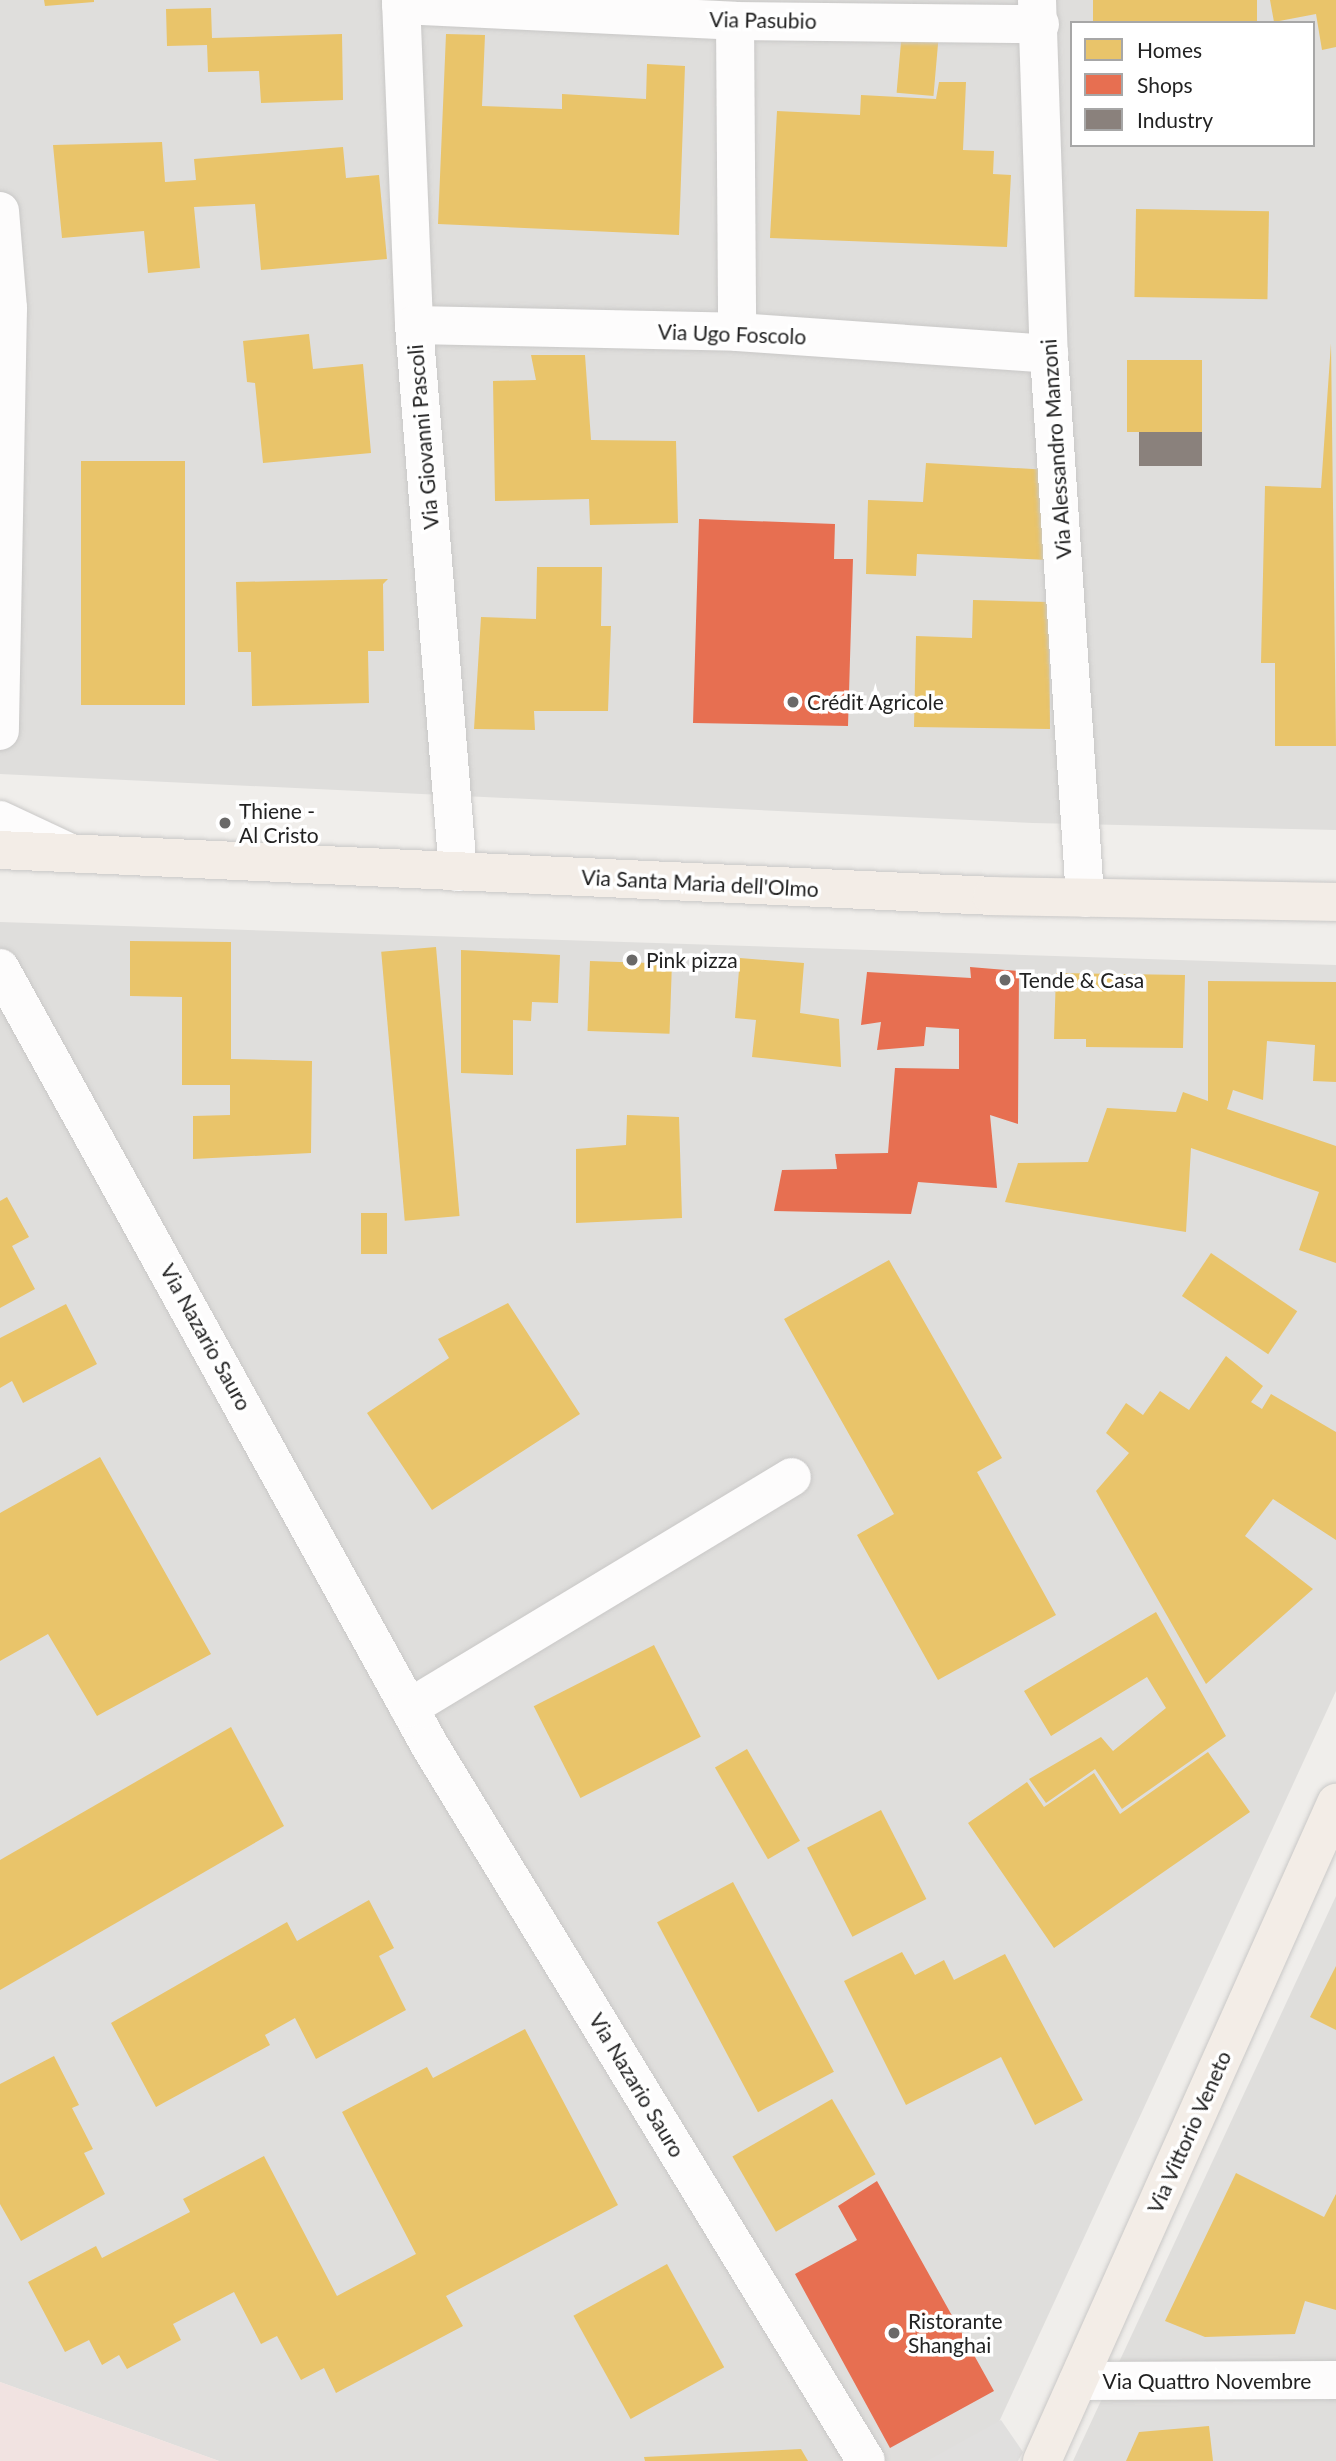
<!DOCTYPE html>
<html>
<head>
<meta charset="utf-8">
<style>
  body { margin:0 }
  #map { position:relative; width:1336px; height:2461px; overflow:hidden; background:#f0eeeb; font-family:Lato,sans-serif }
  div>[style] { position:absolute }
  .residential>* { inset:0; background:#dfdedc }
  .commercial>* { inset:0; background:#f1e3e1 }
  .parking>* { inset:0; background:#e0dfde }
  .homes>* { inset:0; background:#e9c46a; transform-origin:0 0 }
  .shops>* { inset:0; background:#e76f51 }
  .industry>* { inset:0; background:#8a817c; transform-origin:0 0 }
  .roads { filter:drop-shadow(0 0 2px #c9c8c7) drop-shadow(0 0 2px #c9c8c7) }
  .minor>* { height:38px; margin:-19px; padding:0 19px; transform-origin:19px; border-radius:19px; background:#fdfcfc }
  .major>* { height:38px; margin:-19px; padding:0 19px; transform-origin:19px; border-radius:19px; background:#f3ede7 }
  .dots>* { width:19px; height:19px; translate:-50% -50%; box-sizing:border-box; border:4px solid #fff; border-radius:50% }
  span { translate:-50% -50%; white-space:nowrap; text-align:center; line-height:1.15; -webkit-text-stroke:7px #fff; paint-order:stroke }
  .street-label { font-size:21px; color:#222 }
  .poi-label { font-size:21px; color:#222 }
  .left { translate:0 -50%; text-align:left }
  .legend { position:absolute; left:1070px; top:21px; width:245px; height:126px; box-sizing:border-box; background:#fff; border:2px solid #a7a7a7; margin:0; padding:9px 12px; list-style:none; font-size:21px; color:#222 }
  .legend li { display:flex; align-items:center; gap:14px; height:35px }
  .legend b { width:35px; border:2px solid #a7a7a7 }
</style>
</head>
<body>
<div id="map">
  <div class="residential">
    <i style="clip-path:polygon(evenodd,0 0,1336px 0,1336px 830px,1033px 823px,0 774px,0 0,1072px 23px,1313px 23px,1313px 145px,1072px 145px,1072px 23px)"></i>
    <i style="clip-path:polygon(0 922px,1336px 965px,1336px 1691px,981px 2461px,219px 2461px,0 2382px)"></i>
    <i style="clip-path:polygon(1336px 1896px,1336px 2461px,1073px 2461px)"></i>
  </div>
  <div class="commercial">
    <i style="clip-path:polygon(0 2382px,219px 2461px,0 2461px)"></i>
  </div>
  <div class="parking">
    <i style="clip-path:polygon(1001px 2420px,1023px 2452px,1018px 2461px,927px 2461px)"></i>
  </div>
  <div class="homes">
    <i style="clip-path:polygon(44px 0,94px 0,94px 2px,45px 6px)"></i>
    <i style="left:1093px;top:0;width:164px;height:23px"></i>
    <i style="clip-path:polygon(1270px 0,1336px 0,1336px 47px,1322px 50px,1316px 14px,1274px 22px)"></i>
    <i style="clip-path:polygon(211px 8px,212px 38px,342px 34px,343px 100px,261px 103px,259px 71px,208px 72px,207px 45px,167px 46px,166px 9px)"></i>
    <i style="left:902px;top:31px;width:37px;height:62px;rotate:5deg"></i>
    <i style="clip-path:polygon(446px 34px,485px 35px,482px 106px,562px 109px,562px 94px,646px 99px,647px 64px,685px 66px,679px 235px,438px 224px)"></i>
    <i style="clip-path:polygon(939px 82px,966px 82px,963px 150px,994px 151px,993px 174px,1011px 175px,1007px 247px,770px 238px,777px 111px,860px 115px,861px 95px,936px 99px)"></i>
    <i style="clip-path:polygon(162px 142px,165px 182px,196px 180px,194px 159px,343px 147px,346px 178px,379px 175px,387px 259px,261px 270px,255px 204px,194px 207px,200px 268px,148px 273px,144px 231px,62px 238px,53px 145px)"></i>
    <i style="left:1136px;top:209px;width:133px;height:88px;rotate:1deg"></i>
    <i style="clip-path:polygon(309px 334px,313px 369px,363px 364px,371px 453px,263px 463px,255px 383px,247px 382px,243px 341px)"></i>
    <i style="clip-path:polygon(1331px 343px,1336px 746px,1275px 746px,1275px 663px,1261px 663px,1265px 486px,1321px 488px)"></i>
    <i style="clip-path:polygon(531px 355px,585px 355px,591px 440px,676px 441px,678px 523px,590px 525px,589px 499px,495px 501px,493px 381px,536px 380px)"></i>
    <i style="left:1127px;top:360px;width:75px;height:72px"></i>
    <i style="left:81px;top:461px;width:104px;height:244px"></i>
    <i style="clip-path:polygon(926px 463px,1049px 470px,1049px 560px,917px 554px,916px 576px,866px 574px,868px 500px,923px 502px)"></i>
    <i style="clip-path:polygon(537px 567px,602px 567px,601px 626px,611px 626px,608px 711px,534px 711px,535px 730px,474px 729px,481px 617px,536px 619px)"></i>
    <i style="clip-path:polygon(388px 579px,383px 584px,384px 651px,368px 651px,369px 703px,252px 706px,251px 652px,238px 652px,236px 582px)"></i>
    <i style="clip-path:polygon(973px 600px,1049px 602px,1050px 729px,914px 727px,916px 636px,972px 638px)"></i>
    <i style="clip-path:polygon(130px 941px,231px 942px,231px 1059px,312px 1061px,311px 1153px,193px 1159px,193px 1116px,230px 1115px,230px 1085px,182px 1085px,182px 997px,130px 996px)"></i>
    <i style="left:436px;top:947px;width:270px;height:55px;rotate:85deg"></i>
    <i style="clip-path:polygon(461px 950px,560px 955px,558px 1003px,532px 1002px,531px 1021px,513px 1020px,513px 1075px,461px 1073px)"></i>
    <i style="clip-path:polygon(740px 958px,804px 963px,800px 1013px,839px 1019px,841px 1067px,752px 1057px,756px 1020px,735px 1018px)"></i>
    <i style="left:590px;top:961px;width:82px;height:70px;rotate:2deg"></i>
    <i style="clip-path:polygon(1056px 973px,1185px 975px,1183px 1048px,1086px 1047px,1086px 1039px,1054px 1039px)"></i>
    <i style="clip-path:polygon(1208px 981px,1336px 982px,1336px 1082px,1313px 1081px,1315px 1045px,1267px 1041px,1263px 1100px,1233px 1090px,1227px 1109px,1336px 1146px,1336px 1263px,1299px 1250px,1319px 1192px,1191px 1148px,1186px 1232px,1005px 1202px,1018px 1163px,1088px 1162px,1107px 1108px,1176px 1112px,1183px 1092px,1208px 1101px)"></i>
    <i style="clip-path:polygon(627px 1115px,679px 1117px,682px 1218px,576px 1223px,576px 1149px,626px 1145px)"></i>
    <i style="clip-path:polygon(7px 1197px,29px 1237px,12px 1246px,35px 1289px,0 1308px,0 1201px)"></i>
    <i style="left:361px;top:1213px;width:26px;height:41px"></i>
    <i style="left:1211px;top:1253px;width:104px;height:52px;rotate:34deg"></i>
    <i style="clip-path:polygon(889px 1260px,1002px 1458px,977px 1472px,1056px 1615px,938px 1680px,857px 1535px,894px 1514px,784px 1319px)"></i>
    <i style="clip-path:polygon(508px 1303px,580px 1414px,432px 1510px,367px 1413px,449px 1358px,438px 1339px)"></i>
    <i style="clip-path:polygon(66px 1304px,97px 1364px,23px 1403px,12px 1381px,0 1388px,0 1338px)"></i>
    <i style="clip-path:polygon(1226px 1356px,1263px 1386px,1251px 1402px,1262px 1409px,1271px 1394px,1336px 1432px,1336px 1540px,1273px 1499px,1245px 1536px,1313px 1589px,1206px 1684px,1096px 1491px,1129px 1453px,1106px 1433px,1126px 1403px,1143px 1415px,1160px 1391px,1189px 1410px)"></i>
    <i style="clip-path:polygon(100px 1457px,211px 1654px,97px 1716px,48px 1634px,0 1661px,0 1513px)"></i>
    <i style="clip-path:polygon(1156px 1612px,1226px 1736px,1122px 1809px,1095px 1769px,1046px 1803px,1029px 1779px,1101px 1737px,1113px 1751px,1166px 1708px,1147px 1677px,1051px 1736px,1024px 1691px)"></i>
    <i style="left:654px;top:1645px;width:103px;height:135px;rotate:63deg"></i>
    <i style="clip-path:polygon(231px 1727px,284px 1826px,0 1990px,0 1860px)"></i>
    <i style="left:747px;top:1749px;width:106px;height:37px;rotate:60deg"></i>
    <i style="clip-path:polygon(1208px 1752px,1250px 1812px,1054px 1948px,968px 1823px,1027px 1782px,1044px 1807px,1094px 1773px,1120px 1814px)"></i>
    <i style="left:881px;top:1810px;width:100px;height:83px;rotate:63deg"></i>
    <i style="left:733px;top:1882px;width:215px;height:86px;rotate:62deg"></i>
    <i style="clip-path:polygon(369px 1900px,394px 1948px,379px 1956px,406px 2010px,316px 2059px,295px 2018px,265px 2035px,270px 2045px,156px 2107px,111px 2023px,287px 1922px,297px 1941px)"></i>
    <i style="clip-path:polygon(902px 1952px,915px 1975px,944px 1960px,954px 1980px,1005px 1954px,1083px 2100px,1035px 2125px,1001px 2057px,906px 2105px,844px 1981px)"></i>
    <i style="clip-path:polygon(1336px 1966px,1336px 2030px,1310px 2017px)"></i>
    <i style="clip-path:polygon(525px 2029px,618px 2205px,446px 2296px,463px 2326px,336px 2393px,324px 2368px,301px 2380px,277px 2336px,261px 2344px,234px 2292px,173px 2324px,181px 2340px,127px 2369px,119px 2355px,102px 2365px,89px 2340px,65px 2352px,28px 2282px,96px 2246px,102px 2258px,190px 2212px,183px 2199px,264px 2156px,337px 2296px,416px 2254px,342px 2112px,427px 2067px,433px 2078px)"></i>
    <i style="clip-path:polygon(54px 2056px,79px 2105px,72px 2108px,93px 2149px,84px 2153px,105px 2194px,21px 2241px,0 2204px,0 2084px)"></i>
    <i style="left:832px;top:2099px;width:87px;height:115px;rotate:60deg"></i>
    <i style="clip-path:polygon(1236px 2173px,1324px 2217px,1336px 2194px,1336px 2310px,1305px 2301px,1295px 2334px,1205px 2337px,1165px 2321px)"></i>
    <i style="left:667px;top:2264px;width:118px;height:107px;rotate:61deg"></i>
    <i style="clip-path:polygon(1209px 2426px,1213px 2461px,1126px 2461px,1139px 2432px)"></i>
    <i style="clip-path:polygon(801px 2449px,808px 2461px,645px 2461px,644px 2457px)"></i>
  </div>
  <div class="shops">
    <i style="clip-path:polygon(699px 519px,835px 524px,834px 559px,853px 559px,848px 726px,693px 723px)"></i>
    <i style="clip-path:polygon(970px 967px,1019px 971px,1018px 1124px,990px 1115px,997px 1188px,918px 1182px,911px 1214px,774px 1211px,782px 1170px,837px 1169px,835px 1154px,888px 1153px,895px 1068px,959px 1069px,959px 1029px,926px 1027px,924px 1046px,877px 1050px,881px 1022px,861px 1025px,867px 972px,971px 978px)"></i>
    <i style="clip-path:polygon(877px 2181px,994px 2391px,890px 2448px,795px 2274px,857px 2240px,838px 2206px)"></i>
  </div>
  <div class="industry">
    <i style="left:1139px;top:432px;width:63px;height:34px"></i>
  </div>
  <div class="roads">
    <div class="minor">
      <i style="left:401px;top:0;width:325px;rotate:87.7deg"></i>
      <i style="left:414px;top:325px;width:549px;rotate:85.4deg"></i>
      <i style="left:1037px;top:0;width:354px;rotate:88.1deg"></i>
      <i style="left:1049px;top:354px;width:545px;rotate:86.21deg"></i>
      <i style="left:401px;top:5px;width:334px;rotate:2.7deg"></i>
      <i style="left:735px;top:21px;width:305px;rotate:0.6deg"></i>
      <i style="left:735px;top:21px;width:311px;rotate:89.6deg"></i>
      <i style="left:0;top:211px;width:97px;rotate:85.3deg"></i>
      <i style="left:8px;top:308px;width:423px;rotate:91.1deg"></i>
      <i style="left:414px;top:325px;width:323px;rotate:1.2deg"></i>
      <i style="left:737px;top:332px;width:313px;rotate:4deg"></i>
      <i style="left:0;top:820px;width:71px;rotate:25.1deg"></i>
      <i style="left:0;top:968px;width:889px;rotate:61.07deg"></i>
      <i style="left:430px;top:1746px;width:837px;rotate:58.63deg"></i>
      <i style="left:409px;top:1708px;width:447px;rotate:-31.1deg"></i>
      <i style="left:1078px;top:2381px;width:258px;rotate:-0.2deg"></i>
    </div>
    <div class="major">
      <i style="left:0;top:850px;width:993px;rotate:2.65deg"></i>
      <i style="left:992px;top:896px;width:344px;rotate:1deg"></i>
      <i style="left:1042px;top:2461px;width:721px;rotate:-65.92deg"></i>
    </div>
  </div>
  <div class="dots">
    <i style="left:793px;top:702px;background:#6a6968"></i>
    <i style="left:225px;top:823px;background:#6a6968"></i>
    <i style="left:632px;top:960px;background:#6a6968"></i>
    <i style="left:1005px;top:980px;background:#6a6968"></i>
    <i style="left:894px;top:2333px;background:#6a6968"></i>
  </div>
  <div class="street-label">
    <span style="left:763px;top:20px;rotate:1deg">Via Pasubio</span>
    <span style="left:732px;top:334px;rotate:2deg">Via Ugo Foscolo</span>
    <span style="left:423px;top:437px;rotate:-95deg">Via Giovanni Pascoli</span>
    <span style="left:1056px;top:449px;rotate:-94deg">Via Alessandro Manzoni</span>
    <span style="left:700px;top:883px;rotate:3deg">Via Santa Maria dell'Olmo</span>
    <span style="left:206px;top:1337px;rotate:61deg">Via Nazario Sauro</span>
    <span style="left:637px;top:2085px;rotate:59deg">Via Nazario Sauro</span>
    <span style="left:1189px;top:2132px;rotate:-66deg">Via Vittorio Veneto</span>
    <span style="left:1207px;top:2381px">Via Quattro Novembre</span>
  </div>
  <div class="poi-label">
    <span class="left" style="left:807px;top:702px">Crédit Agricole</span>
    <span class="left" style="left:239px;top:823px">Thiene -<br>Al Cristo</span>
    <span class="left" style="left:646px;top:960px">Pink pizza</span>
    <span class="left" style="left:1019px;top:980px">Tende &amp; Casa</span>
    <span class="left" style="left:908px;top:2333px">Ristorante<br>Shanghai</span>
  </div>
  <ul class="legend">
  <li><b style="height:19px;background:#e9c46a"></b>Homes</li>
  <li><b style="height:19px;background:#e76f51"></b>Shops</li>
  <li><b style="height:19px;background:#8a817c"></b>Industry</li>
  </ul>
</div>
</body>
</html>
